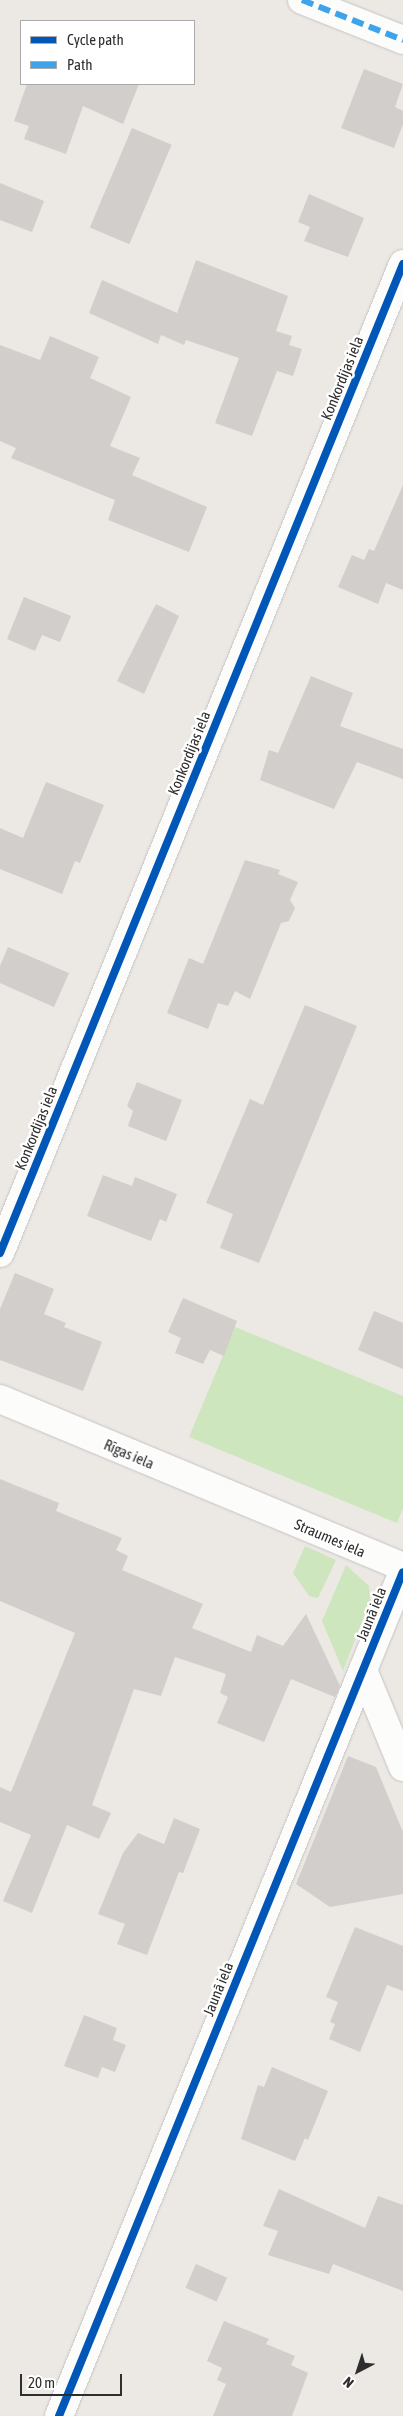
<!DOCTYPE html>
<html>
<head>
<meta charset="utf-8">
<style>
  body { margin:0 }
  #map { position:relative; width:403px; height:2416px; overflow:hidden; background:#ece8e4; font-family:"Asap Condensed",sans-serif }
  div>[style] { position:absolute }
  .green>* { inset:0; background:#cee6be }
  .building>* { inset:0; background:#d1cecb; transform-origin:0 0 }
  .roads { filter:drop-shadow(0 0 1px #c5c4c5) drop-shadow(0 0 1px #c5c4c5) }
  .street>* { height:28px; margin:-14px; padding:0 14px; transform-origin:14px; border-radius:14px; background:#fcfcfb }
  .secondary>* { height:28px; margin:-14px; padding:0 14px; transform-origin:14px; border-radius:14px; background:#fcfcfb }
  .quiet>* { height:6px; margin-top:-3px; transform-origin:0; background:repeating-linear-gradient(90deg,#3ea3eb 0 12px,transparent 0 18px) }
  .cycleway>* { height:8px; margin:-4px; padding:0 4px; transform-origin:4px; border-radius:4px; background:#0057b8 }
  span { translate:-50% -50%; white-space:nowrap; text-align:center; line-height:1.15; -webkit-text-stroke:5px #fff; paint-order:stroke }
  .street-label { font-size:15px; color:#2e2e2e }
  .legend { position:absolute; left:20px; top:20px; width:175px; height:65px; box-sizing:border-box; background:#fff; border:1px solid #ababab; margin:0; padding:6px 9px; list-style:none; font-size:15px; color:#2e2e2e }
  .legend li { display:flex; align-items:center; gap:10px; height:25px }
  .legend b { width:25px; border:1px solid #ababab }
  .north { position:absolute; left:333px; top:2346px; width:50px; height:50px; -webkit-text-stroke:4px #fff; paint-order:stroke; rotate:220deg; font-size:14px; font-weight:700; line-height:20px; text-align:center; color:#2e2e2e }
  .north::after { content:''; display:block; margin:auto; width:18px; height:22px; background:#2e2e2e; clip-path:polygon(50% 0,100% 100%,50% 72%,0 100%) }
  .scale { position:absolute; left:20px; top:2374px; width:102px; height:22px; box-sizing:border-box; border:2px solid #2e2e2e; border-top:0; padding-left:6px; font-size:15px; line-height:18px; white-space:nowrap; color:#2e2e2e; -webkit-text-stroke:4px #fff; paint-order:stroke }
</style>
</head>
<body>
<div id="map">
  <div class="green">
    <i style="clip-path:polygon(235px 1327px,403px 1396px,403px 1508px,397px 1523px,189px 1437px)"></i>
    <i style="clip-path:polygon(305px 1546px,336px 1560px,318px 1598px,309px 1596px,293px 1573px)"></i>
    <i style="clip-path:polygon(346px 1565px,369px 1586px,370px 1601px,343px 1671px,322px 1621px)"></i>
  </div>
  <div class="building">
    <i style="clip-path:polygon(364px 69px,403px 84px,395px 107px,403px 111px,403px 124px,394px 148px,341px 128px)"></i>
    <i style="clip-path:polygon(27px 84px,139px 84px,123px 124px,83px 106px,66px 154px,24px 139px,29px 126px,14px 121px)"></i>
    <i style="left:132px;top:128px;width:43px;height:108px;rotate:23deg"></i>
    <i style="clip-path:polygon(0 183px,44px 201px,32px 232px,0 220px)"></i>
    <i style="clip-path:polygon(309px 194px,364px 218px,348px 257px,304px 241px,310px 227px,298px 222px)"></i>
    <i style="clip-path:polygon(196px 260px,288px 296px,276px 331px,292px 336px,289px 345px,302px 349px,293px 376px,277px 371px,252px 436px,215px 423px,239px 358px,186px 340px,184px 345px,161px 335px,158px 344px,89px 313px,102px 280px,177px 313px)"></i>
    <i style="clip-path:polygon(50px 336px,99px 357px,90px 378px,131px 397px,110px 446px,140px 458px,132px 475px,207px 507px,189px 552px,108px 520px,115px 500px,11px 458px,16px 448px,0 441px,0 345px,40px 360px)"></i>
    <i style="clip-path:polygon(403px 485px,403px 590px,386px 583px,378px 604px,338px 587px,352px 555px,364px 560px,369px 549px,374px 551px)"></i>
    <i style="clip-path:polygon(24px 597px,71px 616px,60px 642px,42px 635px,35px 651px,7px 639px)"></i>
    <i style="clip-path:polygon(156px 604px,179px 616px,144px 694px,117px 681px)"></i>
    <i style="clip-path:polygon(311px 676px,353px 693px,340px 726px,403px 749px,403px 779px,357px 762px,334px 809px,260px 780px,269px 750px,278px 753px)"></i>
    <i style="clip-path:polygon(46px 782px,104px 805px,80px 863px,75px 861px,62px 894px,0 869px,0 828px,23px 838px)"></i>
    <i style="clip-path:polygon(245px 860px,280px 870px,278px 874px,298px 882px,290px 900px,295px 908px,289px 921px,281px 923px,250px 999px,235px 991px,228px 1006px,218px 1003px,208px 1029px,167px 1013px,189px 958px,203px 964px)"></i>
    <i style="clip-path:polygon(8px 947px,69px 973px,54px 1007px,0 983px,0 966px)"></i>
    <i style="clip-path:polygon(305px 1005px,357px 1026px,259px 1263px,220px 1248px,233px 1214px,206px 1203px,250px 1099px,263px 1105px)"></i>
    <i style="clip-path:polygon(137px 1082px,182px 1100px,166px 1141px,128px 1126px,133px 1111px,127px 1106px)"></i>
    <i style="clip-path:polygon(103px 1175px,132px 1186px,135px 1177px,177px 1194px,166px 1222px,160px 1219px,151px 1241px,87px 1216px)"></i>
    <i style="clip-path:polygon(15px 1273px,54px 1289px,44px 1314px,66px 1323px,64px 1327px,102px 1342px,83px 1391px,0 1360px,0 1309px)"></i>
    <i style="clip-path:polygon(183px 1298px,237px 1321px,224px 1356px,210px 1350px,203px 1364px,175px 1353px,181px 1338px,168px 1332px)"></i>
    <i style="clip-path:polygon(374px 1311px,403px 1323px,403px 1369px,358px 1350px)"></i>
    <i style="clip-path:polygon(0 1479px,59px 1503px,56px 1511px,122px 1538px,116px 1550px,128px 1556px,122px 1570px,203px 1604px,192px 1628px,251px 1652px,257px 1635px,283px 1646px,306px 1614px,340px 1686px,335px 1697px,291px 1679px,264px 1742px,217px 1723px,228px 1697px,220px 1693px,226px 1674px,175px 1657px,161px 1696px,134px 1689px,92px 1805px,111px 1813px,99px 1839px,67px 1825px,32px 1913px,3px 1901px,31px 1835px,0 1822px,0 1787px,11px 1792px,75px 1633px,0 1601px)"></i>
    <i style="clip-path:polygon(348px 1756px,376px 1767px,403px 1832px,403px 1894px,330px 1907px,296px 1884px)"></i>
    <i style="clip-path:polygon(174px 1818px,200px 1829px,183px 1873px,179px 1872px,147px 1955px,117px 1944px,125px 1924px,98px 1914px,123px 1853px,138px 1833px,164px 1844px)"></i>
    <i style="clip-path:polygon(355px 1927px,403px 1946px,403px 1991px,387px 1985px,360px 2052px,329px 2039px,335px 2024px,330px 2022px,338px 2002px,326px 1997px)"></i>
    <i style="clip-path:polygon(84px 2015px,117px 2028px,113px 2040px,126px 2045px,115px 2072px,102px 2067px,98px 2078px,64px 2066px)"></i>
    <i style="clip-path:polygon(272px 2067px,328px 2091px,308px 2140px,305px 2138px,295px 2161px,241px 2139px,258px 2085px,264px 2087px)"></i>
    <i style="clip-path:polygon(279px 2189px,365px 2228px,378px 2196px,403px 2205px,403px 2291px,333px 2264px,329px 2274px,268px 2255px,278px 2231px,263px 2226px)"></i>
    <i style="left:196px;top:2264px;width:34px;height:26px;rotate:24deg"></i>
    <i style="clip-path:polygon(224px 2321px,269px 2339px,266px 2344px,295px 2356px,291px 2365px,308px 2373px,292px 2416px,213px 2416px,226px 2384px,217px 2380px,222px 2368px,207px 2361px)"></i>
  </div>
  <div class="roads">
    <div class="street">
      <i style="left:302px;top:0;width:109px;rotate:21.6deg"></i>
      <i style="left:0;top:1253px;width:1068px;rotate:-67.83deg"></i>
      <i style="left:59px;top:2416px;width:806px;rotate:-67.83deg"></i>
    </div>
    <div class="secondary">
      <i style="left:0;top:1399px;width:437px;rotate:22.6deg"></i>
      <i style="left:403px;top:1572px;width:106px;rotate:112.2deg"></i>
      <i style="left:363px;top:1670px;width:105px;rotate:67.6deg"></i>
    </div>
  </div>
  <div class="quiet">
    <i style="left:302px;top:0;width:109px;rotate:21.6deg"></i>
  </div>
  <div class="cycleway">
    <i style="left:0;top:1253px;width:1068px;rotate:-67.83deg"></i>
    <i style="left:59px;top:2416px;width:911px;rotate:-67.83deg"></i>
  </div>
  <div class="street-label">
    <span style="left:342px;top:378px;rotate:-68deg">Konkordijas iela</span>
    <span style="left:189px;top:753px;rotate:-68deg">Konkordijas iela</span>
    <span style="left:36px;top:1128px;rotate:-68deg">Konkordijas iela</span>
    <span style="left:129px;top:1454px;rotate:23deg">Rīgas iela</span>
    <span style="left:330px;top:1538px;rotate:23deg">Straumes iela</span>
    <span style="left:371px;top:1614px;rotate:-68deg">Jaunā iela</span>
    <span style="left:218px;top:1989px;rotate:-68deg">Jaunā iela</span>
  </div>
  <ul class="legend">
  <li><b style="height:6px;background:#0057b8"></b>Cycle path</li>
  <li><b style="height:6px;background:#3ea3eb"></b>Path</li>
  </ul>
  <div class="north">N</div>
  <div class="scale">20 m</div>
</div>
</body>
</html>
